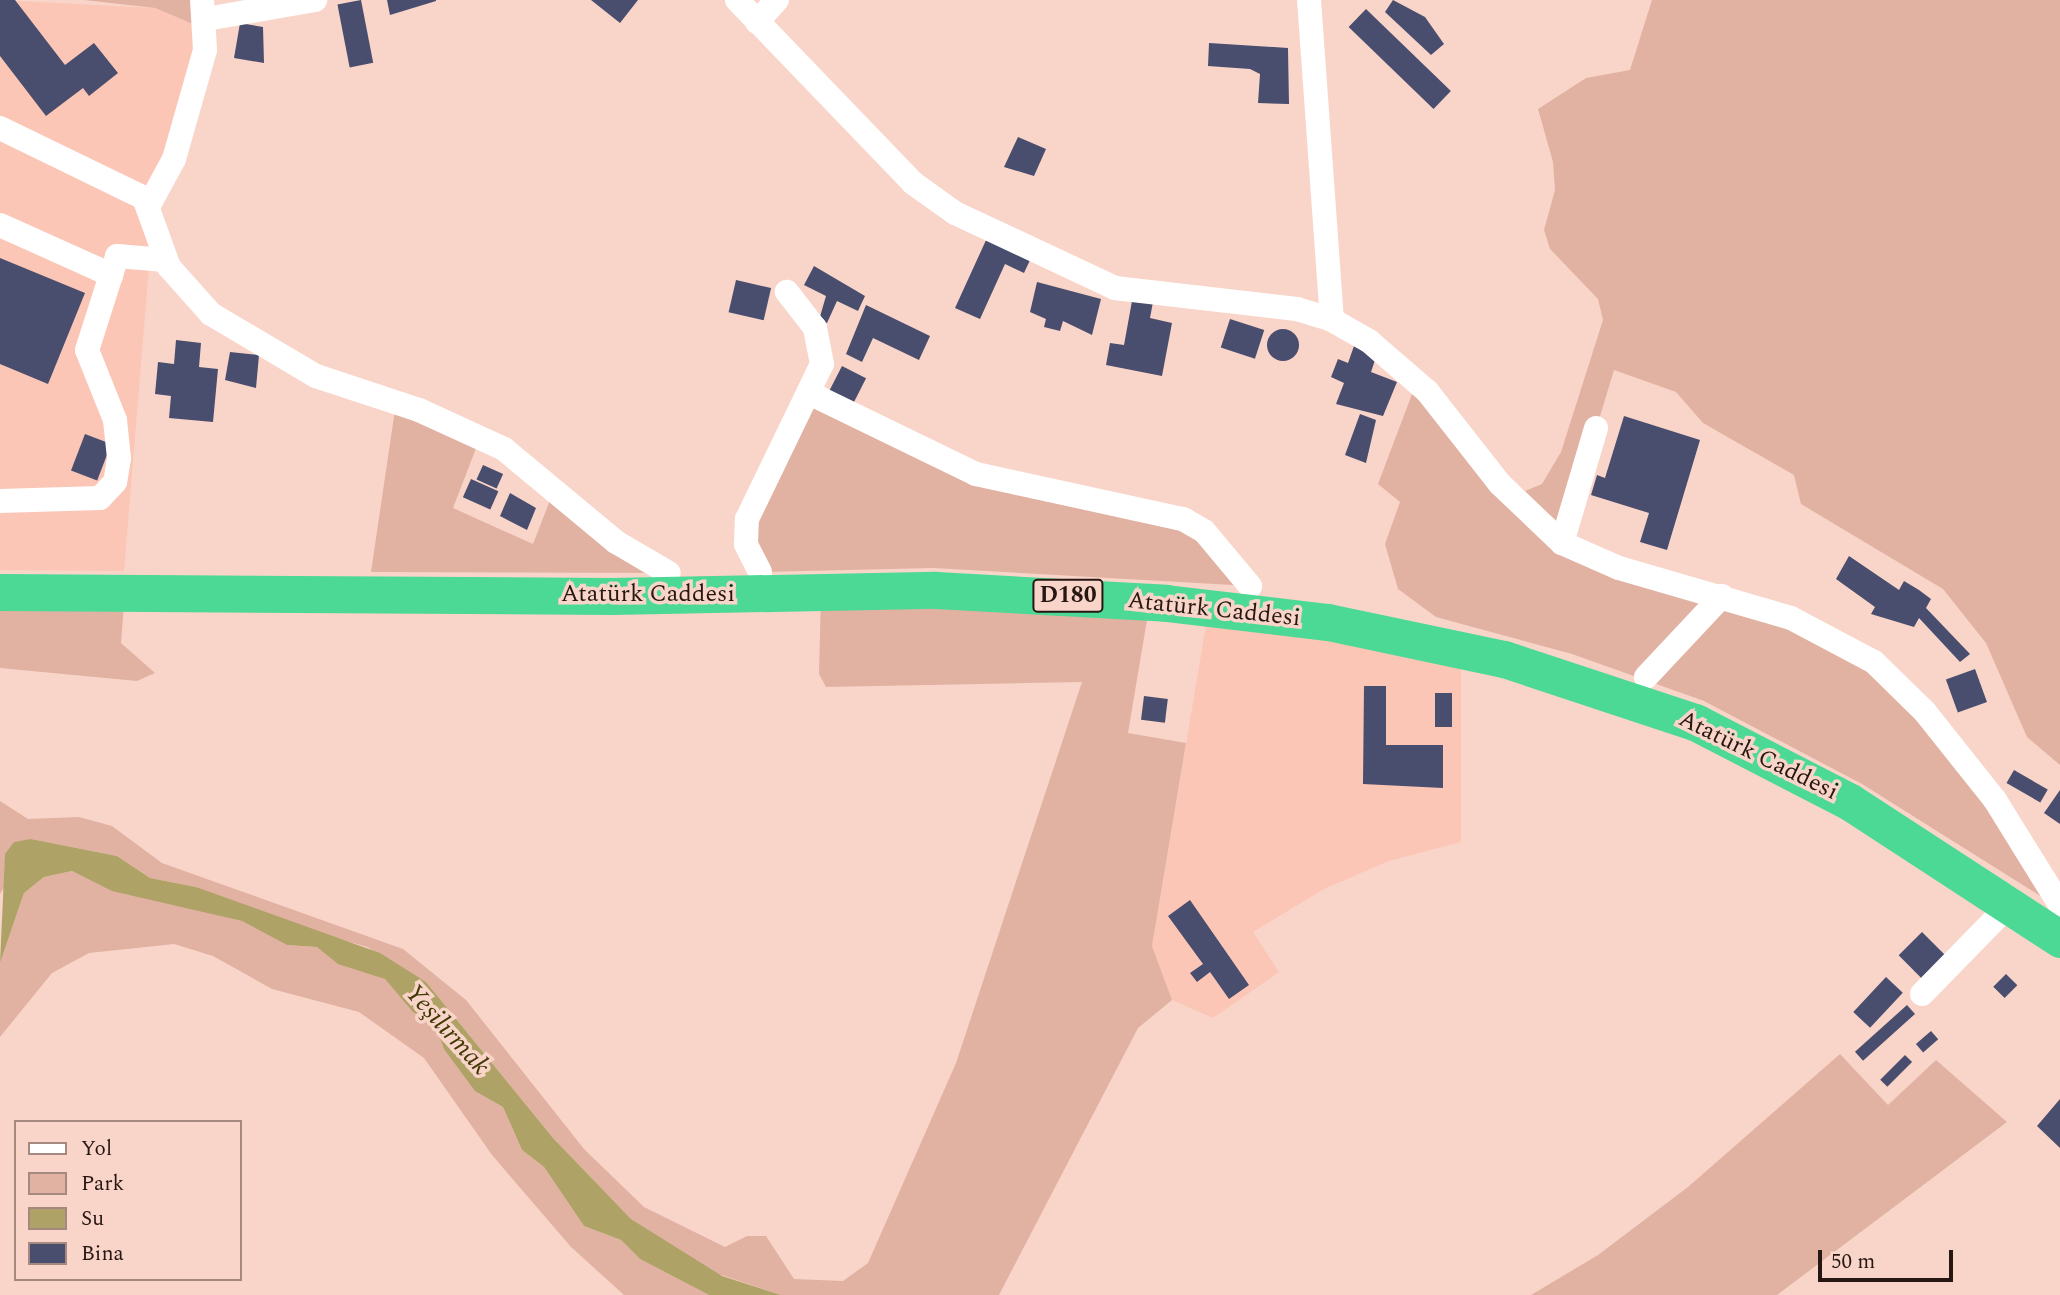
<!DOCTYPE html>
<html>
<head>
<meta charset="utf-8">
<style>
  body { margin:0 }
  #map { position:relative; width:2060px; height:1295px; overflow:hidden; background:#f9d5c9; font-family:Spectral,serif }
  div>[style] { position:absolute }
  .built>* { inset:0; background:#fbc6b5 }
  .green>* { inset:0; background:#e1b2a2 }
  .water>* { inset:0; background:#aea266 }
  .building>* { inset:0; background:#494d6e; transform-origin:0 0 }
  .round { border-radius:50% }
  .minor>* { height:24px; margin:-12px; padding:0 12px; transform-origin:12px; border-radius:12px; background:#fff }
  .highway>* { height:37px; margin:-18.5px; padding:0 18.5px; transform-origin:18.5px; border-radius:18.5px; background:#4bd995 }
  span { translate:-50% -50%; white-space:nowrap; text-align:center; line-height:1.15; -webkit-text-stroke:7px #f9d5c9; paint-order:stroke }
  .shield-label span { padding:2px 5px; background:#f9d5c9; border:2px solid; border-radius:5px; -webkit-text-stroke-width:0 }
  .shield-label { font-size:23px; color:#271712; font-weight:700 }
  .street-label { font-size:24px; color:#271712 }
  .water-label { font-size:26px; color:#413806; font-style:italic }
  .legend { position:absolute; left:14px; top:1120px; width:228px; height:161px; box-sizing:border-box; background:#f9d5c9; border:2px solid #a58980; margin:0; padding:9px 12px; list-style:none; font-size:21px; color:#271712 }
  .legend li { display:flex; align-items:center; gap:14px; height:35px }
  .legend b { width:35px; border:2px solid #a58980 }
  .scale { position:absolute; left:1818px; top:1250px; width:135px; height:32px; box-sizing:border-box; border:4px solid #271712; border-top:0; padding-left:9px; font-size:21px; line-height:24px; white-space:nowrap; color:#271712; -webkit-text-stroke:5px #f9d5c9; paint-order:stroke }
</style>
</head>
<body>
<div id="map">
  <div class="built">
    <i style="clip-path:polygon(0 0,154px 8px,207px 30px,153px 218px,124px 571px,0 570px)"></i>
    <i style="clip-path:polygon(1209px 607px,1461px 648px,1461px 842px,1389px 861px,1324px 889px,1253px 932px,1279px 972px,1213px 1018px,1172px 1000px,1152px 946px)"></i>
  </div>
  <div class="green">
    <i style="clip-path:polygon(84px 0,202px 0,207px 30px,155px 8px)"></i>
    <i style="clip-path:polygon(1652px 0,2060px 0,2060px 765px,2027px 737px,1986px 643px,1943px 589px,1801px 504px,1794px 475px,1703px 423px,1676px 392px,1614px 370px,1562px 542px,1791px 618px,1925px 712px,2045px 899px,1862px 784px,1704px 701px,1572px 654px,1436px 617px,1398px 589px,1385px 544px,1400px 502px,1378px 484px,1417px 381px,1467px 439px,1525px 491px,1542px 484px,1561px 452px,1603px 320px,1598px 299px,1550px 249px,1544px 230px,1555px 190px,1553px 162px,1538px 109px,1586px 78px,1630px 70px)"></i>
    <i style="clip-path:polygon(809px 393px,923px 453px,1183px 519px,1250px 586px,933px 568px,760px 572px,747px 519px)"></i>
    <i style="clip-path:polygon(396px 403px,480px 438px,453px 508px,533px 544px,554px 490px,669px 573px,371px 572px)"></i>
    <i style="clip-path:polygon(0 592px,125px 592px,121px 643px,155px 673px,137px 681px,0 668px)"></i>
    <i style="clip-path:polygon(821px 593px,1150px 602px,1128px 733px,1186px 743px,1152px 946px,1172px 1000px,1138px 1028px,999px 1295px,781px 1295px,715px 1273px,631px 1219px,553px 1138px,426px 982px,367px 947px,288px 924px,196px 887px,150px 878px,117px 856px,31px 839px,4px 866px,7px 883px,0 894px,0 801px,28px 819px,79px 817px,112px 826px,162px 863px,403px 949px,466px 1000px,584px 1149px,644px 1207px,725px 1247px,747px 1236px,766px 1236px,794px 1279px,843px 1281px,868px 1263px,956px 1063px,1082px 682px,826px 687px,819px 674px)"></i>
    <i style="clip-path:polygon(72px 871px,105px 887px,242px 921px,287px 945px,317px 947px,385px 979px,414px 1012px,435px 1022px,476px 1091px,503px 1107px,522px 1150px,544px 1167px,584px 1226px,621px 1240px,640px 1259px,709px 1295px,624px 1295px,571px 1247px,492px 1155px,424px 1058px,359px 1012px,272px 989px,213px 956px,174px 944px,89px 953px,52px 973px,0 1037px,0 963px,24px 893px,44px 877px)"></i>
    <i style="clip-path:polygon(1840px 1054px,1888px 1105px,1936px 1060px,2007px 1122px,1777px 1295px,1531px 1295px,1598px 1255px,1688px 1187px)"></i>
  </div>
  <div class="water">
    <i style="clip-path:polygon(31px 839px,117px 856px,150px 878px,196px 887px,380px 953px,426px 982px,553px 1138px,631px 1219px,722px 1276px,781px 1295px,709px 1295px,640px 1259px,621px 1240px,584px 1226px,544px 1167px,522px 1150px,503px 1107px,475px 1091px,444px 1049px,435px 1023px,413px 1012px,385px 979px,338px 964px,317px 947px,287px 945px,242px 921px,112px 891px,72px 871px,44px 877px,24px 893px,0 963px,5px 854px,14px 842px)"></i>
  </div>
  <div class="building">
    <i style="clip-path:polygon(0 0,15px 0,65px 65px,94px 43px,118px 73px,89px 96px,83px 88px,46px 116px,0 56px)"></i>
    <i style="left:361px;top:0;width:64px;height:24px;rotate:79deg"></i>
    <i style="clip-path:polygon(387px 0,436px 0,436px 1px,390px 15px)"></i>
    <i style="clip-path:polygon(591px 0,638px 0,620px 23px)"></i>
    <i style="clip-path:polygon(1393px 0,1425px 17px,1444px 44px,1431px 55px,1385px 12px)"></i>
    <i style="left:1366px;top:9px;width:118px;height:25px;rotate:44deg"></i>
    <i style="clip-path:polygon(240px 23px,263px 27px,264px 63px,234px 58px)"></i>
    <i style="clip-path:polygon(1209px 43px,1288px 48px,1289px 104px,1258px 103px,1260px 74px,1250px 69px,1208px 66px)"></i>
    <i style="clip-path:polygon(1018px 137px,1046px 149px,1034px 176px,1004px 167px)"></i>
    <i style="clip-path:polygon(987px 238px,1031px 258px,1024px 273px,1005px 264px,980px 319px,955px 308px)"></i>
    <i style="clip-path:polygon(0 258px,85px 293px,48px 384px,0 364px)"></i>
    <i style="clip-path:polygon(814px 266px,865px 296px,858px 311px,837px 301px,827px 323px,819px 320px,826px 296px,804px 285px)"></i>
    <i style="left:736px;top:280px;width:36px;height:33px;rotate:13deg"></i>
    <i style="clip-path:polygon(1037px 282px,1101px 299px,1092px 335px,1063px 321px,1060px 331px,1044px 327px,1046px 319px,1030px 312px)"></i>
    <i style="clip-path:polygon(1132px 301px,1153px 302px,1150px 318px,1172px 323px,1162px 376px,1106px 365px,1110px 343px,1124px 345px)"></i>
    <i style="clip-path:polygon(866px 305px,930px 336px,919px 360px,873px 338px,862px 362px,846px 354px)"></i>
    <i style="left:1230px;top:319px;width:36px;height:30px;rotate:18deg"></i>
    <i class="round" style="left:1267px;top:329px;width:32px;height:32px"></i>
    <i style="clip-path:polygon(176px 340px,201px 343px,199px 367px,218px 369px,213px 422px,169px 418px,171px 396px,155px 394px,158px 362px,174px 364px)"></i>
    <i style="clip-path:polygon(1354px 346px,1376px 357px,1371px 372px,1397px 382px,1383px 416px,1336px 404px,1344px 383px,1331px 377px,1338px 359px,1348px 363px)"></i>
    <i style="clip-path:polygon(230px 352px,259px 355px,256px 388px,225px 380px)"></i>
    <i style="left:842px;top:366px;width:27px;height:31px;rotate:27deg"></i>
    <i style="clip-path:polygon(1360px 414px,1376px 420px,1366px 463px,1345px 455px)"></i>
    <i style="clip-path:polygon(1624px 416px,1700px 440px,1667px 550px,1640px 542px,1649px 513px,1591px 495px,1597px 475px,1605px 478px)"></i>
    <i style="left:85px;top:434px;width:28px;height:39px;rotate:21deg"></i>
    <i style="left:483px;top:465px;width:22px;height:16px;rotate:24deg"></i>
    <i style="left:471px;top:479px;width:30px;height:20px;rotate:24deg"></i>
    <i style="clip-path:polygon(510px 493px,536px 508px,527px 530px,500px 516px)"></i>
    <i style="clip-path:polygon(1849px 556px,1899px 590px,1904px 581px,1919px 590px,1931px 599px,1926px 608px,1970px 654px,1960px 662px,1919px 618px,1914px 627px,1871px 614px,1875px 607px,1836px 579px)"></i>
    <i style="left:1975px;top:669px;width:35px;height:31px;rotate:70deg"></i>
    <i style="clip-path:polygon(1364px 686px,1386px 686px,1386px 745px,1443px 745px,1443px 788px,1363px 784px)"></i>
    <i style="left:1435px;top:693px;width:17px;height:34px"></i>
    <i style="left:1144px;top:696px;width:24px;height:24px;rotate:7deg"></i>
    <i style="left:2014px;top:770px;width:39px;height:15px;rotate:30deg"></i>
    <i style="clip-path:polygon(2060px 790px,2060px 824px,2044px 813px)"></i>
    <i style="clip-path:polygon(1190px 900px,1249px 985px,1229px 999px,1210px 972px,1197px 982px,1190px 973px,1203px 964px,1168px 916px)"></i>
    <i style="left:1922px;top:932px;width:34px;height:33px;rotate:45deg"></i>
    <i style="left:2006px;top:974px;width:16px;height:18px;rotate:45deg"></i>
    <i style="left:1886px;top:977px;width:23px;height:48px;rotate:43deg"></i>
    <i style="left:1907px;top:1005px;width:12px;height:70px;rotate:48deg"></i>
    <i style="left:1931px;top:1031px;width:11px;height:20px;rotate:49deg"></i>
    <i style="left:1905px;top:1055px;width:10px;height:35px;rotate:45deg"></i>
    <i style="clip-path:polygon(2060px 1099px,2060px 1148px,2037px 1126px)"></i>
  </div>
  <div class="minor">
    <i style="left:737px;top:0;width:254px;rotate:46.1deg"></i>
    <i style="left:913px;top:183px;width:52px;rotate:35.5deg"></i>
    <i style="left:955px;top:213px;width:177px;rotate:25.1deg"></i>
    <i style="left:1115px;top:288px;width:183px;rotate:6.6deg"></i>
    <i style="left:1297px;top:309px;width:37px;rotate:17deg"></i>
    <i style="left:1332px;top:320px;width:43px;rotate:29.6deg"></i>
    <i style="left:1369px;top:341px;width:77px;rotate:40.8deg"></i>
    <i style="left:1427px;top:391px;width:118px;rotate:51.9deg"></i>
    <i style="left:1500px;top:484px;width:86px;rotate:43.6deg"></i>
    <i style="left:1562px;top:543px;width:62px;rotate:23.7deg"></i>
    <i style="left:1619px;top:568px;width:179px;rotate:16.2deg"></i>
    <i style="left:1791px;top:618px;width:94px;rotate:27.9deg"></i>
    <i style="left:1874px;top:662px;width:71px;rotate:44.4deg"></i>
    <i style="left:1925px;top:712px;width:112px;rotate:51.5deg"></i>
    <i style="left:1995px;top:800px;width:123px;rotate:58.2deg"></i>
    <i style="left:1309px;top:0;width:321px;rotate:85.9deg"></i>
    <i style="left:206px;top:19px;width:111px;rotate:-9.9deg"></i>
    <i style="left:757px;top:22px;width:30px;rotate:-48deg"></i>
    <i style="left:0;top:128px;width:160px;rotate:25.9deg"></i>
    <i style="left:144px;top:198px;width:73px;rotate:70.1deg"></i>
    <i style="left:169px;top:267px;width:63px;rotate:48.2deg"></i>
    <i style="left:211px;top:314px;width:122px;rotate:30.6deg"></i>
    <i style="left:316px;top:376px;width:108px;rotate:18.3deg"></i>
    <i style="left:419px;top:410px;width:94px;rotate:24.6deg"></i>
    <i style="left:504px;top:449px;width:146px;rotate:39.7deg"></i>
    <i style="left:616px;top:542px;width:61px;rotate:30.3deg"></i>
    <i style="left:149px;top:205px;width:52px;rotate:-61.5deg"></i>
    <i style="left:174px;top:159px;width:113px;rotate:-74.1deg"></i>
    <i style="left:205px;top:50px;width:50px;rotate:-93.4deg"></i>
    <i style="left:0;top:225px;width:122px;rotate:24.2deg"></i>
    <i style="left:111px;top:275px;width:79px;rotate:107.7deg"></i>
    <i style="left:87px;top:350px;width:75px;rotate:68.2deg"></i>
    <i style="left:115px;top:420px;width:38px;rotate:84deg"></i>
    <i style="left:119px;top:458px;width:24px;rotate:99deg"></i>
    <i style="left:115px;top:482px;width:22px;rotate:133deg"></i>
    <i style="left:100px;top:498px;width:100px;rotate:178.3deg"></i>
    <i style="left:111px;top:275px;width:20px;rotate:-72deg"></i>
    <i style="left:117px;top:256px;width:48px;rotate:4.8deg"></i>
    <i style="left:809px;top:393px;width:186px;rotate:25.9deg"></i>
    <i style="left:976px;top:474px;width:212px;rotate:12.3deg"></i>
    <i style="left:1183px;top:519px;width:24px;rotate:30deg"></i>
    <i style="left:1204px;top:531px;width:72px;rotate:50.1deg"></i>
    <i style="left:1562px;top:543px;width:120px;rotate:-73.5deg"></i>
    <i style="left:760px;top:572px;width:31px;rotate:-117deg"></i>
    <i style="left:746px;top:544px;width:25px;rotate:-88deg"></i>
    <i style="left:747px;top:519px;width:172px;rotate:-64.2deg"></i>
    <i style="left:822px;top:364px;width:37px;rotate:-101deg"></i>
    <i style="left:815px;top:328px;width:46px;rotate:-127.9deg"></i>
    <i style="left:1646px;top:677px;width:111px;rotate:-46.8deg"></i>
    <i style="left:1922px;top:994px;width:126px;rotate:-45.6deg"></i>
  </div>
  <div class="highway">
    <i style="left:0;top:592px;width:612px;rotate:0.37deg"></i>
    <i style="left:612px;top:596px;width:324px;rotate:-1.1deg"></i>
    <i style="left:936px;top:590px;width:230px;rotate:3.2deg"></i>
    <i style="left:1166px;top:603px;width:163px;rotate:6.7deg"></i>
    <i style="left:1328px;top:622px;width:180px;rotate:11.9deg"></i>
    <i style="left:1504px;top:659px;width:201px;rotate:18.3deg"></i>
    <i style="left:1695px;top:722px;width:174px;rotate:27.3deg"></i>
    <i style="left:1850px;top:802px;width:251px;rotate:33.1deg"></i>
  </div>
  <div class="shield-label">
    <span style="left:1068px;top:596px">D180</span>
  </div>
  <div class="street-label">
    <span style="left:648px;top:595px">Atatürk Caddesi</span>
    <span style="left:1214px;top:610px;rotate:6deg">Atatürk Caddesi</span>
    <span style="left:1758px;top:756px;rotate:26deg">Atatürk Caddesi</span>
  </div>
  <div class="water-label">
    <span style="left:447px;top:1030px;rotate:48deg">Yeşilırmak</span>
  </div>
  <ul class="legend">
  <li><b style="height:9px;background:#fff"></b>Yol</li>
  <li><b style="height:19px;background:#e1b2a2"></b>Park</li>
  <li><b style="height:19px;background:#aea266"></b>Su</li>
  <li><b style="height:19px;background:#494d6e"></b>Bina</li>
  </ul>
  <div class="scale">50 m</div>
</div>
</body>
</html>
